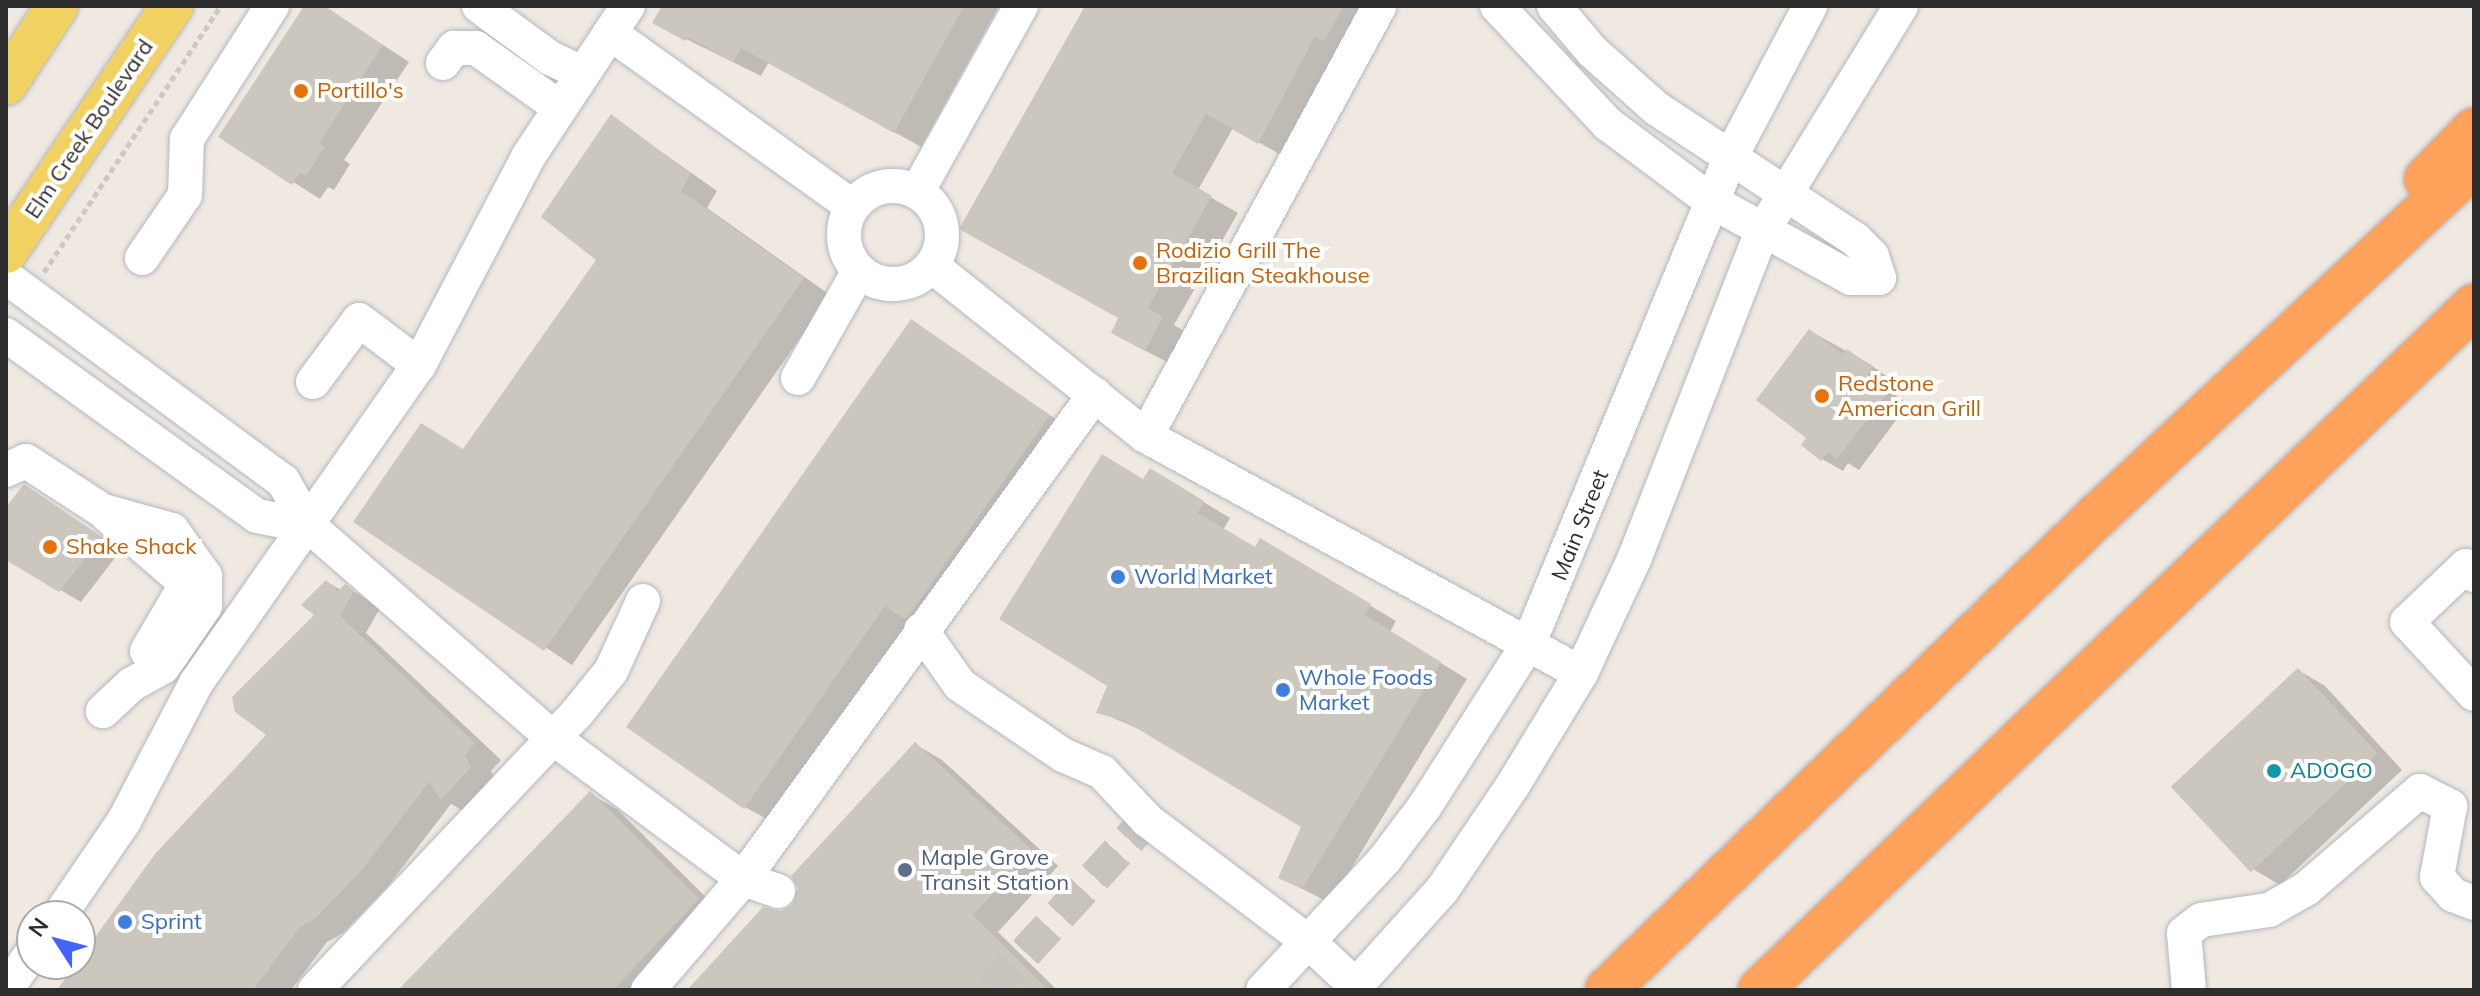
<!DOCTYPE html>
<html>
<head>
<meta charset="utf-8">
<style>
  body { margin:0 }
  #map { position:relative; width:2480px; height:996px; overflow:hidden; background:#efe9e1; font-family:Mulish,sans-serif }
  div>[style] { position:absolute }
  .shadow>* { inset:0; background:#0003 }
  .building>* { inset:0; background:#cbc7bf; transform-origin:0 0 }
  .minor-tunnel>* { height:34px; margin-top:-17px; transform-origin:0; background:repeating-linear-gradient(90deg,#c8c4bd 0 34px,transparent 0 51px) }
  .path>* { height:5px; margin-top:-2.5px; transform-origin:0; background:repeating-linear-gradient(90deg,#c9c9c9 0 6px,transparent 0 10px) }
  .roads { filter:drop-shadow(0 0 2px #b4b7c1) drop-shadow(0 0 2px #b4b7c1) }
  .minor>* { height:34px; margin:-17px; padding:0 17px; transform-origin:17px; border-radius:17px; background:#fff }
  .minor>.ring { margin:-17px; padding:0; box-sizing:content-box; background:none; border:34px solid #fff; border-radius:50% }
  .major>* { height:42px; margin:-21px; padding:0 21px; transform-origin:21px; border-radius:21px; background:#f2d163 }
  .highway>* { height:44px; margin:-22px; padding:0 22px; transform-origin:22px; border-radius:22px; background:#ffa35c }
  .dots>* { width:22px; height:22px; translate:-50% -50%; box-sizing:border-box; border:4px solid #fff; border-radius:50% }
  span { translate:-50% -50%; white-space:nowrap; text-align:center; line-height:1.15; -webkit-text-stroke:8px #fff; paint-order:stroke }
  .food-label { font-size:22px; color:#c56008 }
  .left { translate:0 -50%; text-align:left }
  .street-label { font-size:22px; color:#2e2e2e }
  .shop-label { font-size:22px; color:#366cbe }
  .culture-label { font-size:22px; color:#0d838f }
  .service-label { font-size:22px; color:#4e5e75 }
  .frame { position:absolute; inset:0; border:8px solid #2e2e2e; pointer-events:none }
  .north { position:absolute; left:16px; top:900px; width:80px; height:80px; box-sizing:border-box; background:#fff; border:2px solid #ababab; border-radius:50%; rotate:306deg; font-size:22px; font-weight:700; line-height:32px; text-align:center; color:#2e2e2e }
  .north::after { content:''; display:block; margin:auto; width:28px; height:36px; background:#4264fb; clip-path:polygon(50% 0,100% 100%,50% 72%,0 100%) }
</style>
</head>
<body>
<div id="map">
  <div class="shadow">
    <i style="clip-path:polygon(306px 6px,323px 6px,409px 62px,344px 160px,350px 164px,334px 190px,328px 187px,320px 199px,221px 136px)"></i>
    <i style="clip-path:polygon(666px 6px,999px 6px,921px 147px,769px 62px,761px 76px,682px 37px)"></i>
    <i style="clip-path:polygon(1087px 6px,1376px 6px,1285px 157px,1233px 128px,1198px 190px,1238px 213px,1174px 325px,1189px 334px,1173px 365px,1140px 348px,1121px 317px)"></i>
    <i style="clip-path:polygon(612px 117px,717px 191px,707px 208px,830px 295px,572px 665px,356px 521px,464px 451px,599px 259px)"></i>
    <i style="clip-path:polygon(911px 322px,1075px 432px,772px 822px,745px 807px)"></i>
    <i style="clip-path:polygon(1810px 331px,1868px 363px,1892px 380px,1886px 388px,1908px 404px,1859px 470px,1848px 463px,1843px 471px,1822px 459px,1809px 437px)"></i>
    <i style="clip-path:polygon(1144px 481px,1177px 486px,1230px 518px,1223px 530px,1256px 549px,1287px 556px,1396px 621px,1390px 632px,1467px 679px,1330px 903px,1281px 878px,1304px 826px,1151px 734px,1099px 712px,1110px 685px)"></i>
    <i style="clip-path:polygon(25px 486px,121px 550px,81px 602px,6px 558px,6px 511px)"></i>
    <i style="clip-path:polygon(327px 582px,341px 590px,345px 586px,380px 608px,366px 633px,501px 760px,491px 771px,497px 783px,469px 814px,451px 804px,388px 886px,343px 933px,327px 942px,291px 990px,59px 990px,269px 734px)"></i>
    <i style="clip-path:polygon(2298px 670px,2325px 686px,2402px 770px,2280px 885px,2253px 869px)"></i>
    <i style="clip-path:polygon(915px 744px,942px 760px,1058px 866px,998px 932px,1057px 990px,690px 990px,793px 907px)"></i>
    <i style="clip-path:polygon(590px 794px,617px 809px,724px 915px,654px 990px,401px 990px)"></i>
  </div>
  <div class="building">
    <i style="clip-path:polygon(304px 6px,325px 6px,383px 45px,319px 143px,325px 147px,306px 176px,300px 173px,292px 185px,218px 137px)"></i>
    <i style="clip-path:polygon(662px 6px,964px 6px,894px 133px,741px 48px,733px 62px,688px 37px,685px 41px,652px 23px)"></i>
    <i style="clip-path:polygon(1085px 6px,1344px 6px,1324px 41px,1315px 36px,1258px 144px,1206px 114px,1172px 173px,1212px 196px,1148px 308px,1163px 317px,1145px 351px,1111px 333px,1118px 318px,959px 229px)"></i>
    <i style="clip-path:polygon(611px 114px,691px 174px,681px 191px,804px 278px,544px 651px,353px 522px,421px 423px,463px 449px,596px 260px,541px 217px)"></i>
    <i style="clip-path:polygon(911px 319px,1050px 415px,910px 614px,905px 619px,885px 606px,744px 809px,626px 727px)"></i>
    <i style="clip-path:polygon(1809px 329px,1843px 354px,1847px 349px,1872px 367px,1867px 375px,1889px 391px,1837px 459px,1828px 452px,1821px 461px,1801px 445px,1806px 438px,1756px 400px)"></i>
    <i style="clip-path:polygon(1102px 454px,1143px 479px,1150px 468px,1204px 501px,1198px 513px,1255px 547px,1260px 538px,1371px 604px,1365px 615px,1441px 662px,1302px 889px,1278px 878px,1301px 827px,1123px 720px,1096px 713px,1107px 686px,999px 619px)"></i>
    <i style="clip-path:polygon(24px 484px,102px 537px,59px 592px,6px 560px,6px 507px)"></i>
    <i style="clip-path:polygon(326px 580px,338px 591px,345px 584px,354px 591px,340px 616px,475px 743px,465px 755px,471px 767px,441px 800px,429px 782px,361px 871px,316px 918px,300px 927px,253px 990px,57px 990px,155px 854px,266px 735px,235px 712px,232px 697px,314px 615px,301px 605px)"></i>
    <i style="left:2298px;top:668px;width:117px;height:174px;rotate:47deg"></i>
    <i style="clip-path:polygon(915px 742px,1032px 850px,973px 915px,1048px 990px,687px 990px,763px 907px,781px 911px,792px 905px,798px 888px,791px 876px)"></i>
    <i style="clip-path:polygon(590px 791px,699px 899px,613px 990px,398px 990px)"></i>
  </div>
  <div class="minor-tunnel">
    <i style="left:991px;top:990px;width:231px;rotate:-47.5deg"></i>
  </div>
  <div class="path">
    <i style="left:44px;top:272px;width:320px;rotate:-56.4deg"></i>
  </div>
  <div class="roads">
    <div class="minor">
      <i style="left:479px;top:6px;width:88px;rotate:36.2deg"></i>
      <i style="left:550px;top:58px;width:35px;rotate:25deg"></i>
      <i style="left:1497px;top:6px;width:162px;rotate:46.8deg"></i>
      <i style="left:1608px;top:124px;width:129px;rotate:36.8deg"></i>
      <i style="left:1711px;top:201px;width:160px;rotate:28.8deg"></i>
      <i style="left:1851px;top:278px;width:28px"></i>
      <i style="left:1879px;top:278px;width:23px;rotate:-108deg"></i>
      <i style="left:1872px;top:256px;width:23px;rotate:-135deg"></i>
      <i style="left:1856px;top:240px;width:238px;rotate:-146.6deg"></i>
      <i style="left:1657px;top:109px;width:87px;rotate:-138.3deg"></i>
      <i style="left:1592px;top:51px;width:59px;rotate:-130.2deg"></i>
      <i style="left:610px;top:33px;width:297px;rotate:35.6deg"></i>
      <i style="left:443px;top:63px;width:19px;rotate:-54deg"></i>
      <i style="left:454px;top:48px;width:22px"></i>
      <i style="left:476px;top:48px;width:102px;rotate:35.4deg"></i>
      <i class="ring" style="left:844px;top:186px;width:64px;height:64px"></i>
      <i style="left:917px;top:192px;width:213px;rotate:-60.8deg"></i>
      <i style="left:142px;top:258px;width:76px;rotate:-55.7deg"></i>
      <i style="left:185px;top:195px;width:56px;rotate:-88deg"></i>
      <i style="left:187px;top:139px;width:158px;rotate:-57.4deg"></i>
      <i style="left:932px;top:266px;width:273px;rotate:38.5deg"></i>
      <i style="left:1146px;top:436px;width:495px;rotate:28.6deg"></i>
      <i style="left:6px;top:277px;width:344px;rotate:36.4deg"></i>
      <i style="left:283px;top:481px;width:52px;rotate:60deg"></i>
      <i style="left:309px;top:526px;width:322px;rotate:41deg"></i>
      <i style="left:552px;top:737px;width:238px;rotate:36.6deg"></i>
      <i style="left:743px;top:879px;width:37px;rotate:19deg"></i>
      <i style="left:6px;top:335px;width:309px;rotate:35.8deg"></i>
      <i style="left:257px;top:516px;width:53px;rotate:10.9deg"></i>
      <i style="left:798px;top:378px;width:123px;rotate:-60.3deg"></i>
      <i style="left:313px;top:382px;width:77px;rotate:-53.4deg"></i>
      <i style="left:359px;top:320px;width:75px;rotate:36.9deg"></i>
      <i style="left:1146px;top:436px;width:489px;rotate:-61.5deg"></i>
      <i style="left:6px;top:470px;width:22px;rotate:-24deg"></i>
      <i style="left:26px;top:461px;width:92px;rotate:33deg"></i>
      <i style="left:103px;top:511px;width:72px;rotate:15.4deg"></i>
      <i style="left:172px;top:530px;width:57px;rotate:54.3deg"></i>
      <i style="left:205px;top:576px;width:30px;rotate:90deg"></i>
      <i style="left:205px;top:606px;width:74px;rotate:124.5deg"></i>
      <i style="left:163px;top:667px;width:35px;rotate:151deg"></i>
      <i style="left:132px;top:684px;width:40px;rotate:137deg"></i>
      <i style="left:108px;top:516px;width:96px;rotate:40.8deg"></i>
      <i style="left:181px;top:579px;width:11px;rotate:80deg"></i>
      <i style="left:183px;top:590px;width:71px;rotate:120.5deg"></i>
      <i style="left:2474px;top:575px;width:12px;rotate:-132deg"></i>
      <i style="left:2466px;top:566px;width:81px;rotate:136.5deg"></i>
      <i style="left:2407px;top:622px;width:98px;rotate:47.1deg"></i>
      <i style="left:921px;top:630px;width:67px;rotate:54.7deg"></i>
      <i style="left:960px;top:685px;width:125px;rotate:34.2deg"></i>
      <i style="left:1063px;top:755px;width:43px;rotate:23.6deg"></i>
      <i style="left:1102px;top:772px;width:66px;rotate:46.8deg"></i>
      <i style="left:1147px;top:820px;width:206px;rotate:37.1deg"></i>
      <i style="left:1311px;top:944px;width:62px;rotate:43deg"></i>
      <i style="left:59px;top:916px;width:115px;rotate:-55.6deg"></i>
      <i style="left:124px;top:821px;width:156px;rotate:-62.4deg"></i>
      <i style="left:196px;top:683px;width:388px;rotate:-55deg"></i>
      <i style="left:419px;top:365px;width:235px;rotate:-62.3deg"></i>
      <i style="left:528px;top:157px;width:181px;rotate:-56.5deg"></i>
      <i style="left:6px;top:989px;width:44px;rotate:-54.2deg"></i>
      <i style="left:315px;top:990px;width:381px;rotate:-46.6deg"></i>
      <i style="left:577px;top:713px;width:54px;rotate:-51deg"></i>
      <i style="left:611px;top:671px;width:77px;rotate:-65.4deg"></i>
      <i style="left:648px;top:990px;width:146px;rotate:-49.4deg"></i>
      <i style="left:743px;top:879px;width:599px;rotate:-54.03deg"></i>
      <i style="left:1263px;top:990px;width:179px;rotate:-47deg"></i>
      <i style="left:1385px;top:859px;width:66px;rotate:-53deg"></i>
      <i style="left:1425px;top:806px;width:193px;rotate:-57.5deg"></i>
      <i style="left:1529px;top:643px;width:525px;rotate:-67.49deg"></i>
      <i style="left:1730px;top:158px;width:172px;rotate:-62.2deg"></i>
      <i style="left:1352px;top:990px;width:135px;rotate:-48deg"></i>
      <i style="left:1442px;top:890px;width:127px;rotate:-55.9deg"></i>
      <i style="left:1513px;top:785px;width:131px;rotate:-58.7deg"></i>
      <i style="left:1581px;top:673px;width:128px;rotate:-65deg"></i>
      <i style="left:1635px;top:557px;width:349px;rotate:-68.7deg"></i>
      <i style="left:1762px;top:232px;width:265px;rotate:-58.4deg"></i>
      <i style="left:2189px;top:990px;width:57px;rotate:-95deg"></i>
      <i style="left:2184px;top:933px;width:21px;rotate:-37deg"></i>
      <i style="left:2201px;top:920px;width:69px;rotate:-8.4deg"></i>
      <i style="left:2269px;top:910px;width:43px;rotate:-29.6deg"></i>
      <i style="left:2306px;top:889px;width:150px;rotate:-40.7deg"></i>
      <i style="left:2420px;top:791px;width:34px;rotate:27deg"></i>
      <i style="left:2450px;top:806px;width:72px;rotate:100.4deg"></i>
      <i style="left:2437px;top:877px;width:24px;rotate:48deg"></i>
      <i style="left:2453px;top:895px;width:22px;rotate:21deg"></i>
    </div>
    <div class="major">
      <i style="left:6px;top:84px;width:93px;rotate:-56.8deg"></i>
      <i style="left:6px;top:252px;width:297px;rotate:-56deg"></i>
    </div>
    <div class="highway">
      <i style="left:2426px;top:179px;width:69px;rotate:-45.6deg"></i>
      <i style="left:1607px;top:990px;width:683px;rotate:-44.05deg"></i>
      <i style="left:2098px;top:515px;width:514px;rotate:-42.95deg"></i>
      <i style="left:1760px;top:990px;width:989px;rotate:-43.77deg"></i>
    </div>
  </div>
  <div class="dots">
    <i style="left:301px;top:91px;background:#e8710a"></i>
    <i style="left:1140px;top:263px;background:#e8710a"></i>
    <i style="left:1822px;top:396px;background:#e8710a"></i>
    <i style="left:50px;top:547px;background:#e8710a"></i>
    <i style="left:1118px;top:577px;background:#3f7fe0"></i>
    <i style="left:1283px;top:690px;background:#3f7fe0"></i>
    <i style="left:2274px;top:771px;background:#0f9aa8"></i>
    <i style="left:905px;top:870px;background:#5c6f8a"></i>
    <i style="left:125px;top:922px;background:#3f7fe0"></i>
  </div>
  <div class="food-label">
    <span class="left" style="left:317px;top:91px">Portillo's</span>
    <span class="left" style="left:1156px;top:263px">Rodizio Grill The<br>Brazilian Steakhouse</span>
    <span class="left" style="left:1838px;top:396px">Redstone<br>American Grill</span>
    <span class="left" style="left:66px;top:547px">Shake Shack</span>
  </div>
  <div class="street-label">
    <span style="left:89px;top:129px;rotate:-56deg">Elm Creek Boulevard</span>
    <span style="left:1580px;top:525px;rotate:-68deg">Main Street</span>
  </div>
  <div class="shop-label">
    <span class="left" style="left:1134px;top:577px">World Market</span>
    <span class="left" style="left:1299px;top:690px">Whole Foods<br>Market</span>
    <span class="left" style="left:141px;top:922px">Sprint</span>
  </div>
  <div class="culture-label">
    <span class="left" style="left:2290px;top:771px">ADOGO</span>
  </div>
  <div class="service-label">
    <span class="left" style="left:921px;top:870px">Maple Grove<br>Transit Station</span>
  </div>
  <div class="frame"></div>
  <div class="north">N</div>
</div>
</body>
</html>
